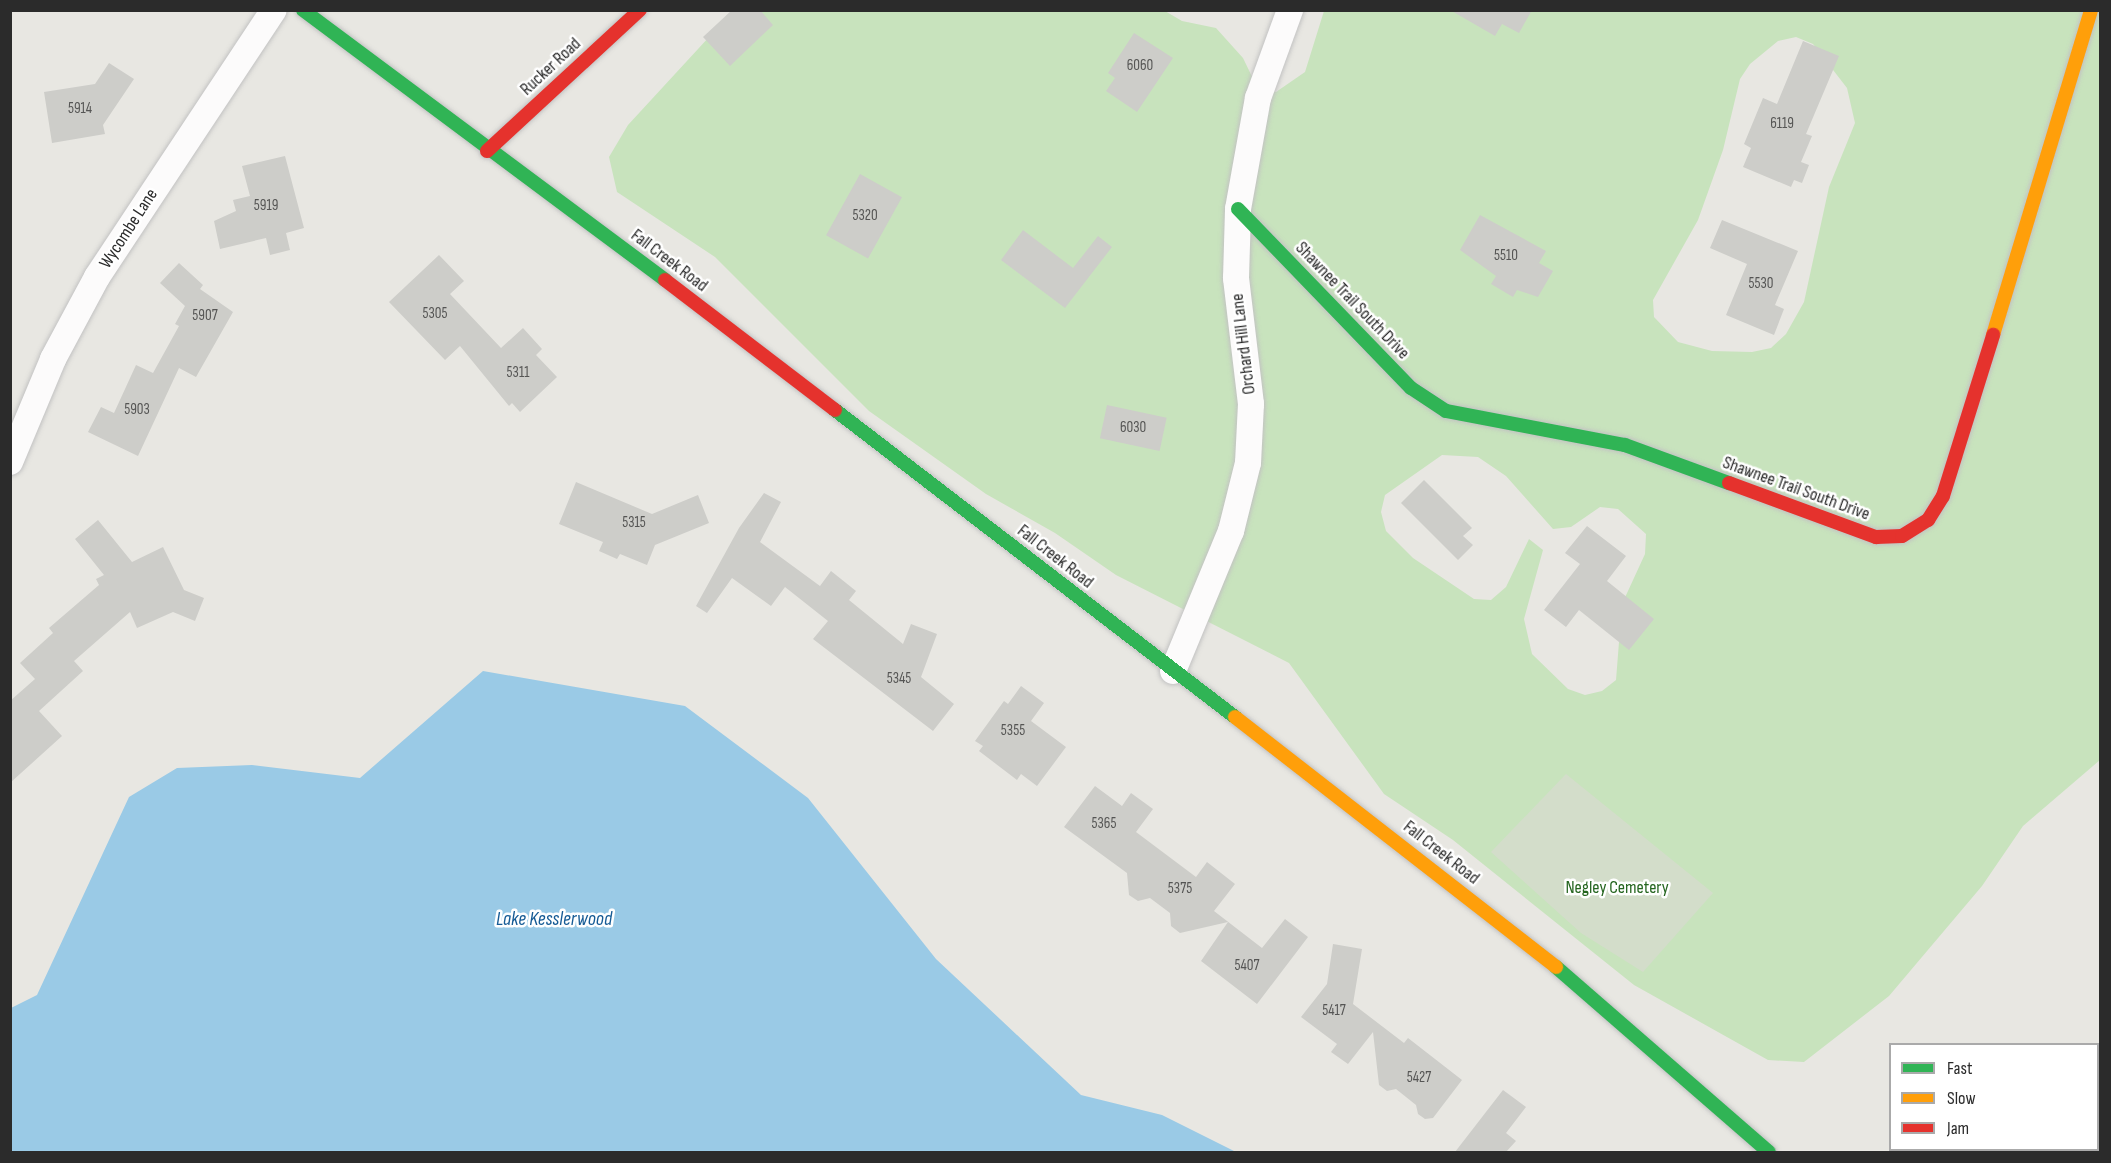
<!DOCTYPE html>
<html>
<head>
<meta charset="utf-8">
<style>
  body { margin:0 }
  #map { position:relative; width:2111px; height:1163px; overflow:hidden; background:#e8e7e2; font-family:"Sofia Sans Condensed",sans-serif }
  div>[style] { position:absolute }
  .green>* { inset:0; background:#c8e3bd }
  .cemetery>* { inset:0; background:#d3ddca }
  .water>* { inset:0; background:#9acae6 }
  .building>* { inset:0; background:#cdcdc9; transform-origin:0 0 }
  .roads { filter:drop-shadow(0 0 2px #c2c2c2) drop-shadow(0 0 2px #c2c2c2) }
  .street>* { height:26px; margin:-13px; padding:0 13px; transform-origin:13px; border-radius:13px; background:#fcfbfb }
  .fast>* { height:14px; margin:-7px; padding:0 7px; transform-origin:7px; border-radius:7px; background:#30b455 }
  .slow>* { height:14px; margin:-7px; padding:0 7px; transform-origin:7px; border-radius:7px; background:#ff9f0a }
  .jam>* { height:14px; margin:-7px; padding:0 7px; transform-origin:7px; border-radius:7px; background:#e5322d }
  span { translate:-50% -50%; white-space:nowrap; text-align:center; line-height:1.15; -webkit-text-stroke:5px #fff; paint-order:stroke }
  .number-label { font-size:15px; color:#555554 }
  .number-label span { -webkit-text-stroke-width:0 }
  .street-label { font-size:18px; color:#2b2b2b }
  .park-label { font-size:18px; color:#25651f }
  .water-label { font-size:20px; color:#165b95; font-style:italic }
  .frame { position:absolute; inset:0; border:12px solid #2b2b2b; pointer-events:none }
  .legend { position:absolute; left:1889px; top:1043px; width:210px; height:108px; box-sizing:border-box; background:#fff; border:2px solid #aaa; margin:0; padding:8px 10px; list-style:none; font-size:18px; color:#2b2b2b }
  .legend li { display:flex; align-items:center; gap:12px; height:30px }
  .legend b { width:30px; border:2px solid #aaa }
</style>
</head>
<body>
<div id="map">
  <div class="green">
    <i style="clip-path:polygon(evenodd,733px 11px,1165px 11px,1182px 21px,1216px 28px,1243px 58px,1258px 89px,1276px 92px,1305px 72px,1324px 11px,2100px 11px,2100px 760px,2023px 826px,1982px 886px,1889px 996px,1804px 1062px,1768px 1060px,1634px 985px,1453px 840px,1384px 794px,1289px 663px,1116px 575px,1055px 533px,986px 494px,869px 411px,715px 257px,617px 192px,609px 157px,628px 125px,733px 11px,1796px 37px,1813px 44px,1847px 88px,1855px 123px,1829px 187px,1804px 302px,1786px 334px,1771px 348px,1752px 352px,1712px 351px,1678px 342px,1654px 317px,1653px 300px,1698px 220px,1723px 150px,1740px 79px,1750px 64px,1778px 41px,1796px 37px,733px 11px,1442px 455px,1478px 457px,1506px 476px,1553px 529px,1571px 527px,1600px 507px,1618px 509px,1646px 534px,1645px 554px,1622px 604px,1616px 680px,1602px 691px,1585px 695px,1568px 689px,1532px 654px,1524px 619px,1543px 550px,1529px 539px,1506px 587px,1491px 600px,1474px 599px,1413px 558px,1386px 531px,1381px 512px,1385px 495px,1442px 455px)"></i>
  </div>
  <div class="cemetery">
    <i style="clip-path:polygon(1566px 774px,1713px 893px,1643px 972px,1581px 933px,1491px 852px)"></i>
  </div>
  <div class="water">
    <i style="clip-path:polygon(483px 671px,685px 706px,808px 798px,936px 959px,1081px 1095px,1162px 1115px,1236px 1152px,11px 1152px,11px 1008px,37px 995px,129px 797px,177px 768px,252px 765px,360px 778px)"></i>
  </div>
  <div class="building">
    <i style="clip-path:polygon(732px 10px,760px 10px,773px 25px,730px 66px,703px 37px)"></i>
    <i style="clip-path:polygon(1450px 10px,1532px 10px,1519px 33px,1502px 24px,1495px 36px)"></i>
    <i style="clip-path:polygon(1134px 33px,1173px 58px,1137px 112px,1106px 91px,1115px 78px,1108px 73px)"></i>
    <i style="clip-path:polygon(1803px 41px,1839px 56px,1806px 134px,1812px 136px,1801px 162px,1809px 165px,1802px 183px,1794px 180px,1791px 187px,1743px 167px,1751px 148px,1744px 144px,1763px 98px,1777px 104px)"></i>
    <i style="clip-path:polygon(109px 63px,134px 79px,103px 125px,105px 134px,52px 143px,44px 92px,95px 84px)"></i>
    <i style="clip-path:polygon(285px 156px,304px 228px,286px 233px,290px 250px,270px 255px,266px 238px,220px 249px,214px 221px,236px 211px,233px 200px,250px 196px,242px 166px)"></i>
    <i style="left:860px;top:174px;width:48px;height:70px;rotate:29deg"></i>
    <i style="clip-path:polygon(1480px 215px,1546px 251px,1539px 263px,1553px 271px,1538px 297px,1517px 290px,1513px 297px,1491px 284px,1496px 276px,1460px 250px)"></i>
    <i style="clip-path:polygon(1722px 220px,1798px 251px,1775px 305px,1784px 309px,1774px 335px,1726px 315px,1747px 264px,1710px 248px)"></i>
    <i style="clip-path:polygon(1023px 230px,1073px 268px,1098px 236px,1112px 247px,1065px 308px,1001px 260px)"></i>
    <i style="clip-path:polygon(439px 255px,464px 281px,450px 294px,501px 348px,523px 328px,542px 349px,536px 355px,557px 377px,520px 412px,512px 403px,509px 406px,460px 346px,445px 360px,389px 302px)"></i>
    <i style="clip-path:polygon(179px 263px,203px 285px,200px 289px,233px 312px,196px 377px,179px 368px,138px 456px,88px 432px,101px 407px,114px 413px,136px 365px,153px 373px,179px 326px,175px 324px,185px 306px,160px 283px)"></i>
    <i style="left:1107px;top:405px;width:61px;height:34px;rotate:12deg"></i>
    <i style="clip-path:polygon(1424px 480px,1472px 528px,1463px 536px,1473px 545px,1458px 560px,1401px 503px)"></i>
    <i style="clip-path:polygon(576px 482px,652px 514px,698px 495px,709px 523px,655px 545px,647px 565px,620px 554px,617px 559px,599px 551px,603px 542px,559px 524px)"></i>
    <i style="clip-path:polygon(764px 493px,781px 502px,760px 542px,820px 586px,831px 571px,856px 591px,849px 600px,903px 644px,911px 624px,937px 634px,921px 677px,954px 704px,933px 731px,813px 639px,828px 621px,785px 587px,771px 606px,732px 578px,707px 613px,696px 606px,739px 528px)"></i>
    <i style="clip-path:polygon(98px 520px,132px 562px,163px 547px,184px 590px,204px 598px,195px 621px,173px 612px,137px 628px,130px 612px,74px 661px,83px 671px,39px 711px,62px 736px,10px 783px,10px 701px,35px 679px,20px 663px,53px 633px,49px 628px,99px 585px,96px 579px,104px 575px,75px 539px)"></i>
    <i style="clip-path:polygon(1587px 526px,1626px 556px,1607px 581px,1654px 619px,1629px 650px,1579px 610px,1566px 627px,1544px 610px,1580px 564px,1565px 553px)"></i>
    <i style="clip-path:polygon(1021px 686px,1044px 703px,1031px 721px,1066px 747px,1037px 786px,1021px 774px,1017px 780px,979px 751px,983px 746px,975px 741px,1004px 701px,1008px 704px)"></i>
    <i style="clip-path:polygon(1095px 786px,1122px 806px,1131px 793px,1153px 809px,1136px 832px,1196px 877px,1207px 862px,1235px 884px,1214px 911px,1262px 948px,1285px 919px,1308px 937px,1257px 1004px,1201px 961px,1228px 922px,1180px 933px,1171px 926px,1170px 913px,1150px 898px,1138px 901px,1129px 895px,1127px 873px,1064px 827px)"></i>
    <i style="clip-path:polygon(1333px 944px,1362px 949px,1353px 1004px,1404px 1043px,1408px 1038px,1462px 1080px,1433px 1118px,1425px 1119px,1418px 1114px,1416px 1105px,1396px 1089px,1387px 1091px,1379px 1085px,1373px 1032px,1348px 1064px,1331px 1052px,1337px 1044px,1301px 1017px,1327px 984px)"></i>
    <i style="clip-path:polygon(1503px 1090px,1526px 1107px,1506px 1133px,1516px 1141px,1506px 1152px,1455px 1152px)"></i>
  </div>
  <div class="roads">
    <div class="street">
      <i style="left:10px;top:462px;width:112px;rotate:-67.3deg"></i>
      <i style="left:53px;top:359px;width:93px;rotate:-61.8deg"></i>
      <i style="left:97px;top:277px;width:320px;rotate:-56.5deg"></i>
      <i style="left:1173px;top:671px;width:152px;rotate:-67.5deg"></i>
      <i style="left:1231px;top:531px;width:70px;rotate:-76deg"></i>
      <i style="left:1248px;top:463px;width:59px;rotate:-87.1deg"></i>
      <i style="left:1251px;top:404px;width:127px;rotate:-96.8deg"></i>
      <i style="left:1236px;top:278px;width:69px;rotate:-88.3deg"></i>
      <i style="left:1238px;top:209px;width:113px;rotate:-79.8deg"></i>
      <i style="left:1258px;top:98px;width:94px;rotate:-70deg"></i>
    </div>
    <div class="fast">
      <i style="left:303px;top:10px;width:452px;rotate:36.7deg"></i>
      <i style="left:1238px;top:209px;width:249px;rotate:46deg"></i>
      <i style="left:1411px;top:388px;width:42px;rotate:33.3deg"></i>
      <i style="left:1446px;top:411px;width:182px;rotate:10.8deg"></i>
      <i style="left:1625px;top:445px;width:111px;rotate:20.1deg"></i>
      <i style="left:835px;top:410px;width:504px;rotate:37.51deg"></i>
      <i style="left:1556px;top:967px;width:282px;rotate:41deg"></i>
    </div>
    <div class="slow">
      <i style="left:1993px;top:335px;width:339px;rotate:-73.2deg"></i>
      <i style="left:1235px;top:717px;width:407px;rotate:37.9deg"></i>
    </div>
    <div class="jam">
      <i style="left:487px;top:151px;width:208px;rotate:-42.7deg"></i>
      <i style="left:665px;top:280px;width:214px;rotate:37.4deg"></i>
      <i style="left:1729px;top:483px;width:157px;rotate:20.2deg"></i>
      <i style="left:1876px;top:537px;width:26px;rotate:-2deg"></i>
      <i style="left:1902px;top:536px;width:31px;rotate:-32deg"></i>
      <i style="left:1928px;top:520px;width:28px;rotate:-58deg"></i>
      <i style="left:1943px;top:496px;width:169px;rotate:-72.7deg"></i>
    </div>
  </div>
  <div class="number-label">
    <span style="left:1140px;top:66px">6060</span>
    <span style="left:80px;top:109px">5914</span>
    <span style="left:1782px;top:124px">6119</span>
    <span style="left:266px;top:206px">5919</span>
    <span style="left:865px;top:216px">5320</span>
    <span style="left:1506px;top:256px">5510</span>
    <span style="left:1761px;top:284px">5530</span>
    <span style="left:435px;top:314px">5305</span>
    <span style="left:205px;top:316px">5907</span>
    <span style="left:518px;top:373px">5311</span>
    <span style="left:137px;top:410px">5903</span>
    <span style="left:1133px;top:428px">6030</span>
    <span style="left:634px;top:523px">5315</span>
    <span style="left:899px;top:679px">5345</span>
    <span style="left:1013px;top:731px">5355</span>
    <span style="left:1104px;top:824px">5365</span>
    <span style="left:1180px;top:889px">5375</span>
    <span style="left:1247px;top:966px">5407</span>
    <span style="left:1334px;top:1011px">5417</span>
    <span style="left:1419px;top:1078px">5427</span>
  </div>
  <div class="street-label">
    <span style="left:551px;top:67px;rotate:-43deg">Rucker Road</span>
    <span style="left:129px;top:229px;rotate:-57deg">Wycombe Lane</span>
    <span style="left:669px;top:261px;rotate:37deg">Fall Creek Road</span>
    <span style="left:1352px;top:301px;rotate:46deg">Shawnee Trail South Drive</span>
    <span style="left:1244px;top:344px;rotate:-97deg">Orchard Hill Lane</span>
    <span style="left:1796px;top:489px;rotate:20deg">Shawnee Trail South Drive</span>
    <span style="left:1055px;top:557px;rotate:38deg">Fall Creek Road</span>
    <span style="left:1441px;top:853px;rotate:38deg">Fall Creek Road</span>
  </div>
  <div class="park-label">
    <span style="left:1617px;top:888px">Negley Cemetery</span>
  </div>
  <div class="water-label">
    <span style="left:554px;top:919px">Lake Kesslerwood</span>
  </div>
  <div class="frame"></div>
  <ul class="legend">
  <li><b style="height:8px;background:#30b455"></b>Fast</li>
  <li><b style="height:8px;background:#ff9f0a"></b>Slow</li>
  <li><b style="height:8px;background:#e5322d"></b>Jam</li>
  </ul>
</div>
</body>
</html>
